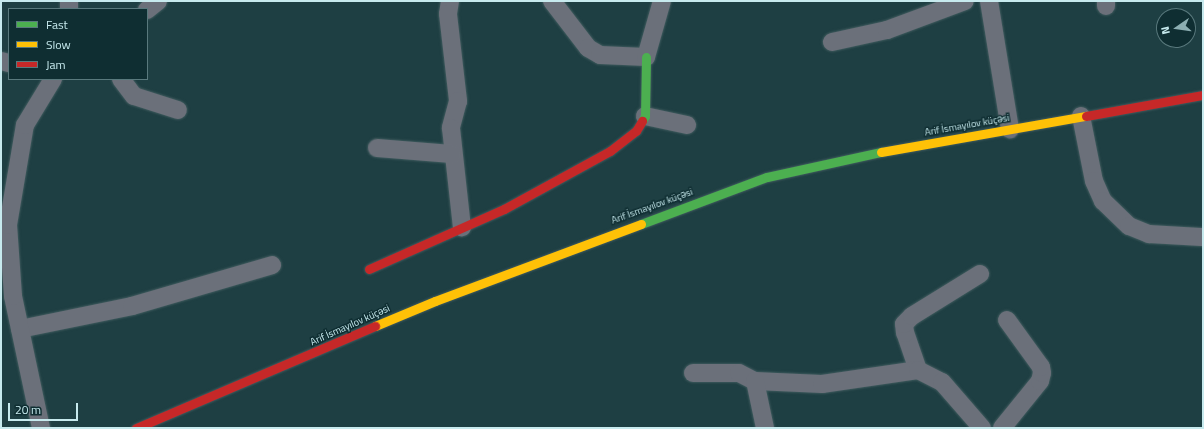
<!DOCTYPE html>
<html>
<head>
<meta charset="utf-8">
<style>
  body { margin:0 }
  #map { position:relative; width:1204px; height:429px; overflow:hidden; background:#1e3f43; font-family:"Titillium Web",sans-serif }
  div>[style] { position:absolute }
  .roads { filter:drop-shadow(0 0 1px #405b5e) drop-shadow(0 0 1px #405b5e) }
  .street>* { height:18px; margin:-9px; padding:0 9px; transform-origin:9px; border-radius:9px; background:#6b707a }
  .fast>* { height:9px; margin:-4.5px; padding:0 4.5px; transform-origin:4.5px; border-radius:4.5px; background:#4caf50 }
  .slow>* { height:9px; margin:-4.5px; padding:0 4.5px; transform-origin:4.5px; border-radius:4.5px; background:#ffc107 }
  .jam>* { height:9px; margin:-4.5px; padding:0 4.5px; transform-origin:4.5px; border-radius:4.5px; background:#c62828 }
  span { translate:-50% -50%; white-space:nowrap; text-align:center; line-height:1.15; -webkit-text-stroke:3px #0f2e32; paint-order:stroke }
  .street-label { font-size:10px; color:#c7eaee }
  .frame { position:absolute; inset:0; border:2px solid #c7eaee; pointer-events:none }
  .legend { position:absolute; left:8px; top:8px; width:140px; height:72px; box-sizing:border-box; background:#0f2e32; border:1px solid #59797d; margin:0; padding:5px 7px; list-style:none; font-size:12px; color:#c7eaee }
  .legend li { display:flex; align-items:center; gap:8px; height:20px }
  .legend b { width:20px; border:1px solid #59797d }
  .north { position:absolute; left:1156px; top:8px; width:40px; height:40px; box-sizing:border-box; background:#0f2e32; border:1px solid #59797d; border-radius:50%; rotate:257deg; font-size:11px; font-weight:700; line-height:16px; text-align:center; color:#c7eaee }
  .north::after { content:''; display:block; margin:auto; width:14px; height:18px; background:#8caeb2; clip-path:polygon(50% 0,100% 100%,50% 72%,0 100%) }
  .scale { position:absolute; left:8px; top:403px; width:70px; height:18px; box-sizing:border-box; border:2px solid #c7eaee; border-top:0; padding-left:5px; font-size:12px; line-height:14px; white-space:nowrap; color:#c7eaee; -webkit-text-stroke:3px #0f2e32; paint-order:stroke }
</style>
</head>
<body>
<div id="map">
  <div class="roads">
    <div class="street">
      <i style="left:69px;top:1px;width:8px;rotate:90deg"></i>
      <i style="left:450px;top:1px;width:13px;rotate:99deg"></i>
      <i style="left:448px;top:14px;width:88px;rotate:83.4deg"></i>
      <i style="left:458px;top:101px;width:28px;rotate:105deg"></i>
      <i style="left:451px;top:128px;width:100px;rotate:83.7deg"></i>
      <i style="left:552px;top:1px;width:59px;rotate:52.5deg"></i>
      <i style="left:588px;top:48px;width:14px;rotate:30deg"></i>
      <i style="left:600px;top:55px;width:46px;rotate:2.5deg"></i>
      <i style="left:646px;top:57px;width:58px;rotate:-74.1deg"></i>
      <i style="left:989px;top:1px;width:130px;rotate:80.7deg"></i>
      <i style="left:1106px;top:1px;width:5px;rotate:90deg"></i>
      <i style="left:147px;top:10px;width:14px;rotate:-39deg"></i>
      <i style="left:832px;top:42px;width:56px;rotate:-12.3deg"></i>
      <i style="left:887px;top:30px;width:83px;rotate:-20.4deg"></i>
      <i style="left:1px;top:61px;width:8px;rotate:14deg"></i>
      <i style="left:121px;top:79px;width:21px;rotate:53deg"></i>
      <i style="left:134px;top:96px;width:46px;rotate:17.7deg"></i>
      <i style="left:645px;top:116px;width:43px;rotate:12.1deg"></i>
      <i style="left:1081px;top:116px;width:66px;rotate:78.7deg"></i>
      <i style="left:1094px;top:181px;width:22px;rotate:66deg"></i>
      <i style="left:1103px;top:201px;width:36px;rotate:44deg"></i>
      <i style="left:1129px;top:226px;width:22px;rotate:22deg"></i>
      <i style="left:1149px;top:234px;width:54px;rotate:3.2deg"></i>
      <i style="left:377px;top:148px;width:75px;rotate:4.6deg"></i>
      <i style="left:20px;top:329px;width:114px;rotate:-11.6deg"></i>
      <i style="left:132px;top:306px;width:146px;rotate:-16.3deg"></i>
      <i style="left:918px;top:370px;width:39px;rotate:-109deg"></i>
      <i style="left:905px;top:333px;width:9px;rotate:-96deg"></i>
      <i style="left:904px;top:324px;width:11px;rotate:-45deg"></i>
      <i style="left:912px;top:316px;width:80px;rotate:-31.7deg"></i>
      <i style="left:693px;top:373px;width:46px"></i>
      <i style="left:739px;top:373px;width:18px;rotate:27deg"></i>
      <i style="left:755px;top:381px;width:67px;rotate:2.6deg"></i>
      <i style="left:822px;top:384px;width:97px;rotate:-8.3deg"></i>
      <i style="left:918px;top:370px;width:27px;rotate:27deg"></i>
      <i style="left:942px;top:382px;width:61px;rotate:49deg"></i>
      <i style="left:755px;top:381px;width:48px;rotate:78deg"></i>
      <i style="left:41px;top:428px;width:135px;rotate:-102deg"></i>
      <i style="left:13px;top:296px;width:71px;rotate:-94deg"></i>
      <i style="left:8px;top:225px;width:101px;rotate:-80.4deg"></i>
      <i style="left:25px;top:125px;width:54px;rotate:-58.7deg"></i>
      <i style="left:1002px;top:428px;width:60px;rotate:-51deg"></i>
      <i style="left:1040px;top:381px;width:8px;rotate:-76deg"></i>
      <i style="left:1042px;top:373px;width:6px;rotate:-99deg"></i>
      <i style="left:1041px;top:367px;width:58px;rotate:-125.9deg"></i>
    </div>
    <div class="fast">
      <i style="left:642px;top:121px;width:6px;rotate:-59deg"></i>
      <i style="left:645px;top:116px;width:59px;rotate:-89deg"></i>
      <i style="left:641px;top:224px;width:134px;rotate:-20.5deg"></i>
      <i style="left:767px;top:177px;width:117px;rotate:-12.4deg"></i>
    </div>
    <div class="slow">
      <i style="left:881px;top:152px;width:208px;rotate:-10deg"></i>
      <i style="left:375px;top:326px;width:65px;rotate:-22.6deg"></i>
      <i style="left:435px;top:301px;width:220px;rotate:-20.5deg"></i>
    </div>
    <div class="jam">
      <i style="left:1086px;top:116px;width:119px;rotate:-10.2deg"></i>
      <i style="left:369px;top:269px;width:148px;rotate:-24deg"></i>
      <i style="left:504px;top:209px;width:121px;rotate:-28.7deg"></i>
      <i style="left:610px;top:151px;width:33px;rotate:-38deg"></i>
      <i style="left:636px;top:131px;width:12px;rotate:-59deg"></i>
      <i style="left:136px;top:428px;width:260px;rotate:-23.1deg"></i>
    </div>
  </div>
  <div class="street-label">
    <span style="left:967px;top:125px;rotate:-10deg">Arif İsmayılov küçəsi</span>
    <span style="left:652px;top:206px;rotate:-20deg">Arif İsmayılov küçəsi</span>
    <span style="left:350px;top:325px;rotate:-24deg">Arif İsmayılov küçəsi</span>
  </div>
  <div class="frame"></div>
  <ul class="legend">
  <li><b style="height:5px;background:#4caf50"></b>Fast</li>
  <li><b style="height:5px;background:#ffc107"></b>Slow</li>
  <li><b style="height:5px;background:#c62828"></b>Jam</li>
  </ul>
  <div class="north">N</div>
  <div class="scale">20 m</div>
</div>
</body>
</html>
